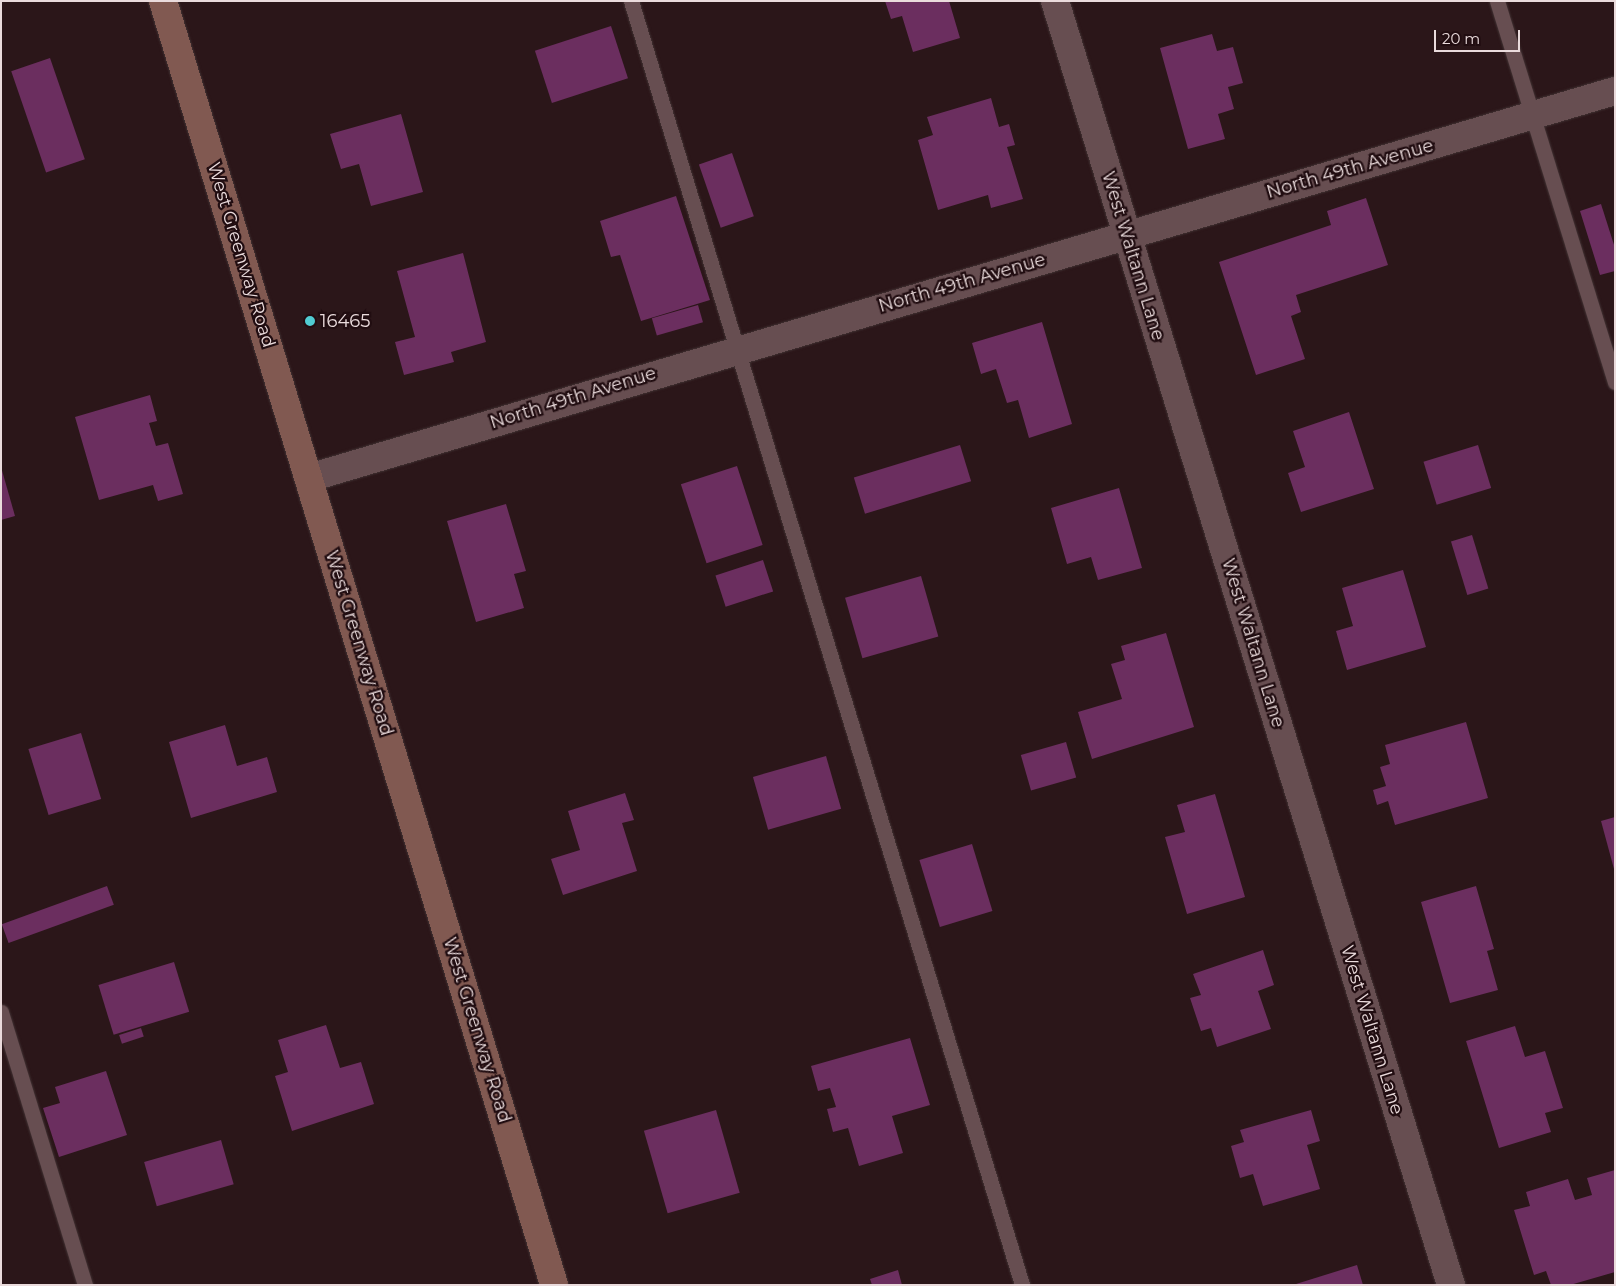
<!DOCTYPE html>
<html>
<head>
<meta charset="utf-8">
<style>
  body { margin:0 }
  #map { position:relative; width:1616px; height:1286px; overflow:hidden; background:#2b1619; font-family:Montserrat,sans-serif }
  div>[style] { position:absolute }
  .building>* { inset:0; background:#6b2e5f; transform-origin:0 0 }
  .roads { filter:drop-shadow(0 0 1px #423334) drop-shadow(0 0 1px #423334) }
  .lane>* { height:15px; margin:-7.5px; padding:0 7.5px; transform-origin:7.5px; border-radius:7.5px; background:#674e51 }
  .street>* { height:28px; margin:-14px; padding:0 14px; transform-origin:14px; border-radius:14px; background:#674e51 }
  .secondary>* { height:28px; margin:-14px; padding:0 14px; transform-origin:14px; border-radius:14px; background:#815951 }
  .dots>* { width:14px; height:14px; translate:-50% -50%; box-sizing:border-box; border:2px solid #210d11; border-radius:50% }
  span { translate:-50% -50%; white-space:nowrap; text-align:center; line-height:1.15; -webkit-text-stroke:4.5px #210d11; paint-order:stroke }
  .street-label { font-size:18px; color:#eadbdc }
  .poi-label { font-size:18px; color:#eadbdc }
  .left { translate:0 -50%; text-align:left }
  .frame { position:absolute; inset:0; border:2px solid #eadbdc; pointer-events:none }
  .scale { position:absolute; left:1434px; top:30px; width:86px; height:22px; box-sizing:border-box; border:2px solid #eadbdc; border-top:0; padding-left:6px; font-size:15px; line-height:18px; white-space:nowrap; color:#eadbdc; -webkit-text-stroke:4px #210d11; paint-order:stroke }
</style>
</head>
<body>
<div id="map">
  <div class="building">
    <i style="clip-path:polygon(885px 1px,949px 1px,960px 38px,913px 52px,902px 16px,891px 19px)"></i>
    <i style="left:611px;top:26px;width:55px;height:80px;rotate:72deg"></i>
    <i style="clip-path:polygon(1212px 34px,1217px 51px,1233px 47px,1243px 83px,1228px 87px,1234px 109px,1218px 114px,1225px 139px,1188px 149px,1160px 48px)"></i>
    <i style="left:50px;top:58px;width:107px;height:41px;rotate:71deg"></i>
    <i style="clip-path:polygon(991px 98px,999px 127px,1009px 124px,1015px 145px,1007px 147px,1023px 199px,991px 208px,988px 195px,938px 210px,918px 140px,933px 135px,927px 117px)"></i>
    <i style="clip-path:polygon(401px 114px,423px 192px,371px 206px,359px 164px,341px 169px,330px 134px)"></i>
    <i style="left:732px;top:153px;width:67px;height:35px;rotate:71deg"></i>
    <i style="clip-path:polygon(676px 196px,710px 300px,641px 321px,620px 255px,611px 257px,600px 221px)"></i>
    <i style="clip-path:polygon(1366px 198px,1388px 265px,1296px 295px,1301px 312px,1291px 316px,1305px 359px,1256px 375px,1219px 262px,1331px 225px,1327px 211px)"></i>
    <i style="clip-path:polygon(1601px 204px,1615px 248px,1615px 271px,1600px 275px,1580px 211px)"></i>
    <i style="clip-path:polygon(463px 253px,486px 342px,451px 352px,454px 362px,404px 375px,395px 342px,415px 337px,397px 271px)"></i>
    <i style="left:698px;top:305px;width:18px;height:48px;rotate:74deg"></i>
    <i style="clip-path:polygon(1042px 322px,1072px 424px,1029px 438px,1018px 400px,1007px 403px,996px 369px,981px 374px,972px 343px)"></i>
    <i style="clip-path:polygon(150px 395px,157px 421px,149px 423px,156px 446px,168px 443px,183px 494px,158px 501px,153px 485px,99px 500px,75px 417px)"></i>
    <i style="clip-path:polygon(1349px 412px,1374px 489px,1301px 512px,1288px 473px,1305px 467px,1293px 431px)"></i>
    <i style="left:960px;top:445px;width:38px;height:111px;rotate:73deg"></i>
    <i style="left:1478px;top:445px;width:45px;height:57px;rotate:73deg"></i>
    <i style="left:737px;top:466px;width:83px;height:59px;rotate:72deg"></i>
    <i style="clip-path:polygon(1px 467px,15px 516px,1px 520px)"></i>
    <i style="clip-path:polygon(1119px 488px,1142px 568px,1098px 580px,1091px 557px,1067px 564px,1051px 508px)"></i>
    <i style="clip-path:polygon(506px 504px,526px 571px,514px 574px,524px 608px,476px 622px,447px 521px)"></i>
    <i style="left:1472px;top:535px;width:56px;height:22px;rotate:73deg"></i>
    <i style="left:763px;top:560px;width:33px;height:50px;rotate:72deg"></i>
    <i style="clip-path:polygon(1403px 570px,1426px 647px,1347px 670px,1336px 631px,1353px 626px,1342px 588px)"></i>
    <i style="left:921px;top:576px;width:63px;height:79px;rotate:74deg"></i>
    <i style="clip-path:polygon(1166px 633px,1194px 727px,1092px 759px,1078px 712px,1122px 699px,1111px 664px,1125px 660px,1121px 646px)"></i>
    <i style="clip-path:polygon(1466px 722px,1488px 798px,1395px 825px,1388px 801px,1377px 805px,1373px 790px,1386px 786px,1380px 767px,1390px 764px,1385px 745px)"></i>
    <i style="clip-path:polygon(225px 725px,237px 766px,267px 757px,277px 792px,191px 818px,169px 742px)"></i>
    <i style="left:81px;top:733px;width:69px;height:55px;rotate:73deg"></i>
    <i style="left:1066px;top:742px;width:37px;height:47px;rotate:74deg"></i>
    <i style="left:826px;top:756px;width:55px;height:76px;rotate:74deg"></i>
    <i style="clip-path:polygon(625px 793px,634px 820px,622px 823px,637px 871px,563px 895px,551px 859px,580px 850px,568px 811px)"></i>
    <i style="clip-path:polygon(1215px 794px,1245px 897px,1187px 914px,1165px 837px,1185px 832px,1177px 805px)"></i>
    <i style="clip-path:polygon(1615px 817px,1615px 869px,1614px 869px,1601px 821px)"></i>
    <i style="left:972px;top:844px;width:70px;height:55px;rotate:73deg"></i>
    <i style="left:107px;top:886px;width:20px;height:112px;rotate:70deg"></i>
    <i style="clip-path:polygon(1476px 886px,1494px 949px,1487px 951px,1498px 990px,1450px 1003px,1421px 902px)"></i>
    <i style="clip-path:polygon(1263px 950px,1274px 985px,1258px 991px,1271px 1029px,1217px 1047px,1211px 1028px,1201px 1031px,1190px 998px,1201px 995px,1193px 974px)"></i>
    <i style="left:174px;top:962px;width:52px;height:79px;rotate:73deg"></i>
    <i style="clip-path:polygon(326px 1025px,340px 1068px,361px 1062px,374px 1104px,292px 1131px,275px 1076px,288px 1072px,278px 1040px)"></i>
    <i style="clip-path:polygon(1515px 1026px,1525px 1057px,1545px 1051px,1563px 1108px,1545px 1113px,1551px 1132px,1499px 1148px,1466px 1041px)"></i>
    <i style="left:141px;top:1028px;width:9px;height:23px;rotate:72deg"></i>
    <i style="clip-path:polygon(910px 1038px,930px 1105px,892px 1116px,903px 1153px,859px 1166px,848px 1128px,833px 1132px,827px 1109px,836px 1107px,830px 1088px,818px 1091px,811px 1066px)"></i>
    <i style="clip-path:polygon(106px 1071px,127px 1135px,59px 1157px,43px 1108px,60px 1103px,55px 1087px)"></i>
    <i style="left:716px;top:1110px;width:86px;height:75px;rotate:74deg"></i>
    <i style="clip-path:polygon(1311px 1110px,1320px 1141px,1307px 1145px,1320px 1189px,1263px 1206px,1253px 1174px,1240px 1178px,1231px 1146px,1244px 1142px,1240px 1130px)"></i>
    <i style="left:221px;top:1140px;width:46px;height:80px;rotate:74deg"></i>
    <i style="clip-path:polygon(1615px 1170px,1615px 1272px,1570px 1285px,1551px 1285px,1546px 1271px,1534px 1275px,1514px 1210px,1530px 1206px,1526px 1192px,1568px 1179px,1575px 1200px,1592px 1195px,1587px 1178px)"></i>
    <i style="clip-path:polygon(1357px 1265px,1363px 1285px,1296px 1285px,1296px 1284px)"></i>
    <i style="clip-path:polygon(898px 1270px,902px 1285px,872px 1285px,870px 1279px)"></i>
  </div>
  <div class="roads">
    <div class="lane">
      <i style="left:631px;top:1px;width:1342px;rotate:73.06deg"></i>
      <i style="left:1497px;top:1px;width:399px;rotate:72.8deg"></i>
      <i style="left:1px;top:1012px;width:286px;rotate:72.9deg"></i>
    </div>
    <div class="street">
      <i style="left:1055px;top:1px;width:1344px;rotate:72.86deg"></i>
      <i style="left:309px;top:478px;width:1362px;rotate:-16.51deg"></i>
    </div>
    <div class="secondary">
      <i style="left:163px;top:1px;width:1342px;rotate:73.06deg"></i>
    </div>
  </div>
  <div class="dots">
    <i style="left:310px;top:321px;background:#51ccd2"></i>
  </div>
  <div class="street-label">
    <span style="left:1350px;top:169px;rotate:-16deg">North 49th Avenue</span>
    <span style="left:241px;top:255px;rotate:73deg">West Greenway Road</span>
    <span style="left:1133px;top:256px;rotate:73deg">West Waltann Lane</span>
    <span style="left:962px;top:283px;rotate:-16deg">North 49th Avenue</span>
    <span style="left:573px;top:398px;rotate:-17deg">North 49th Avenue</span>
    <span style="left:359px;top:643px;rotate:73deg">West Greenway Road</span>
    <span style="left:1253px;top:643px;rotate:73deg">West Waltann Lane</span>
    <span style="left:477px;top:1030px;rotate:73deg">West Greenway Road</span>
    <span style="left:1372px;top:1030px;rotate:73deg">West Waltann Lane</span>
  </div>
  <div class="poi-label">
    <span class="left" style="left:320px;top:321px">16465</span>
  </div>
  <div class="frame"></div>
  <div class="scale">20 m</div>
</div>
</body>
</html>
